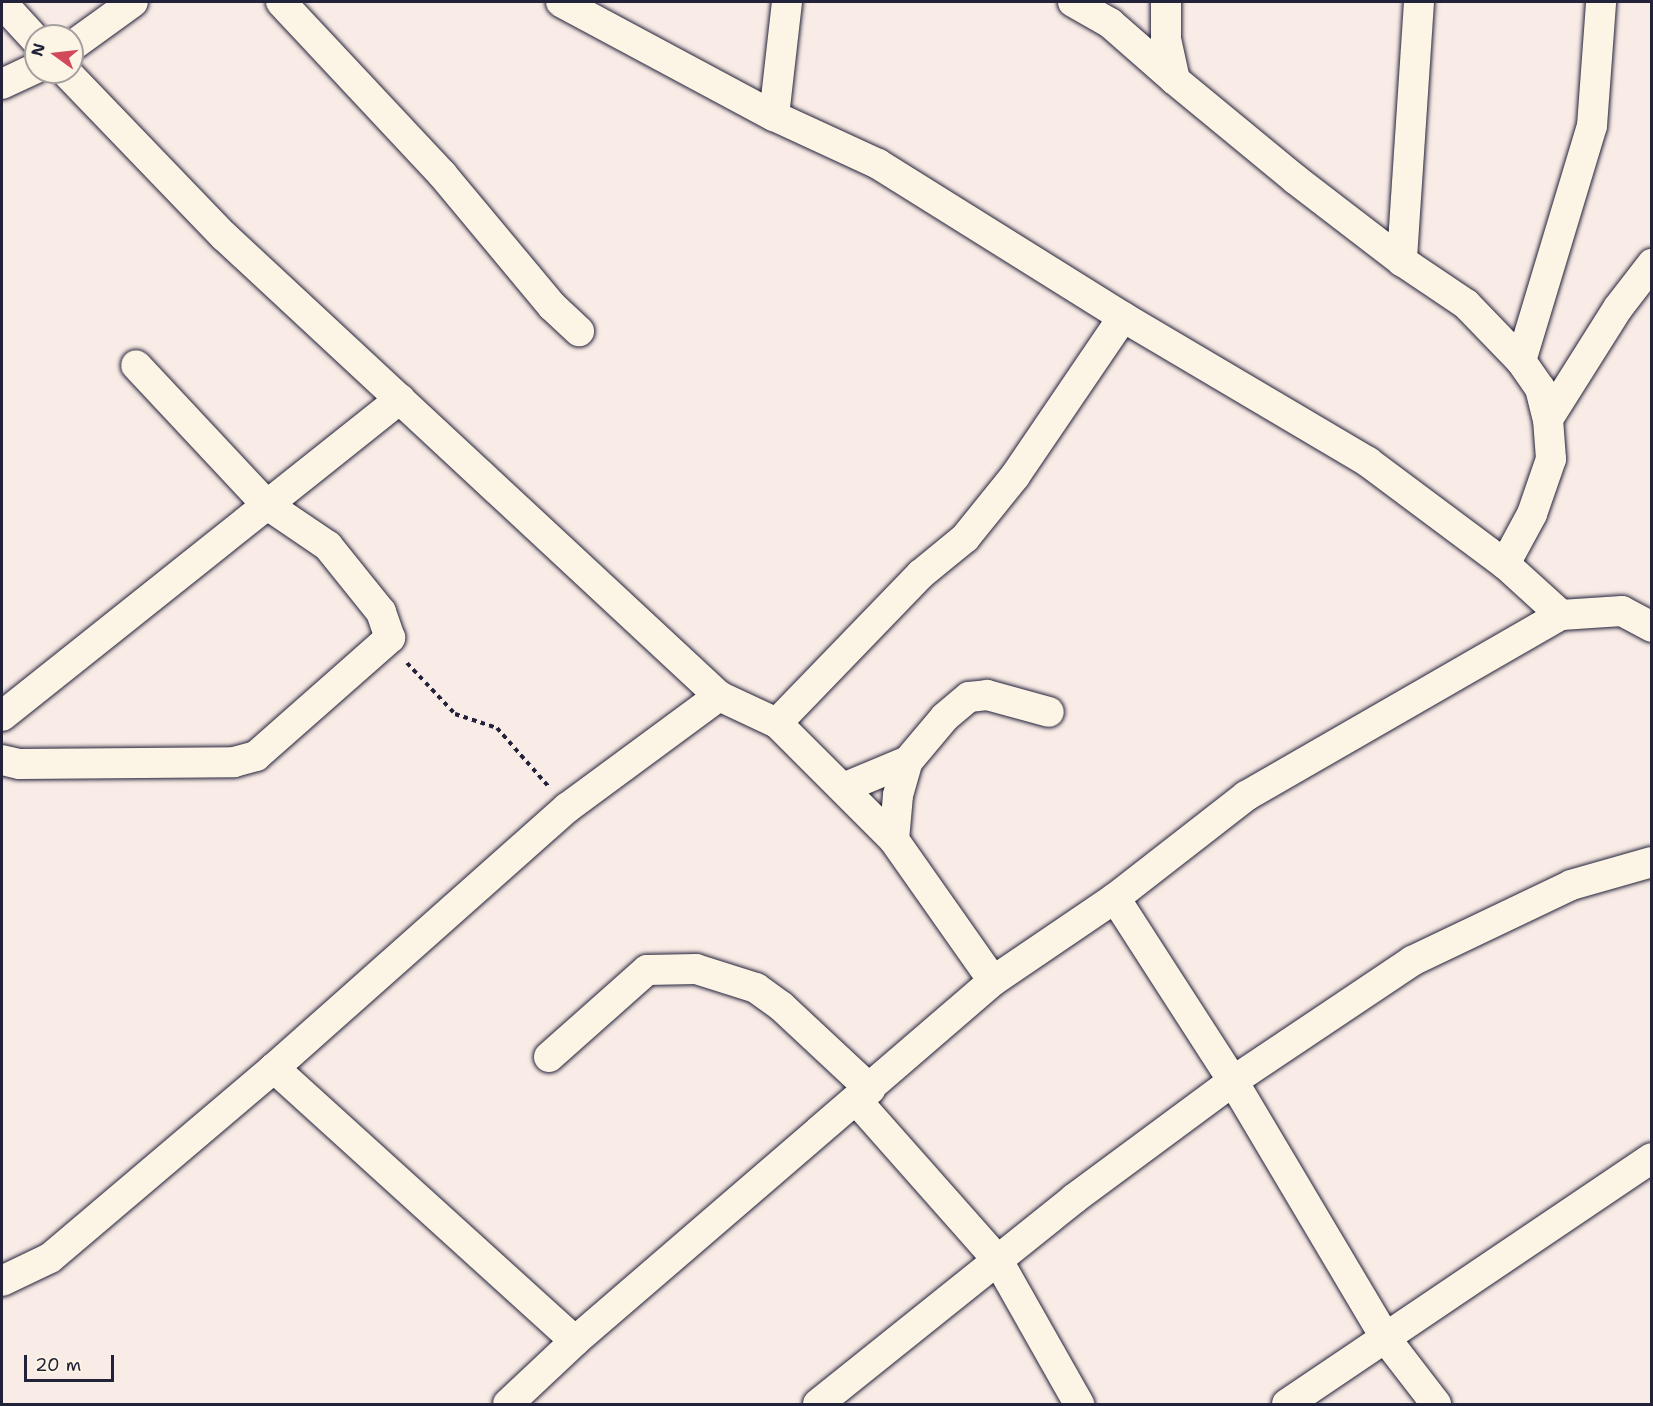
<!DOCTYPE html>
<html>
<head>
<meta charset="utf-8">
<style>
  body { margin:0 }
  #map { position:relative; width:1653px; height:1406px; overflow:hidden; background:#f9ebe5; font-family:"Shantell Sans",sans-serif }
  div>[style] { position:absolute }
  .path>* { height:4px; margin-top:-2px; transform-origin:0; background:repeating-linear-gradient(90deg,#22223b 0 4.5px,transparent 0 9px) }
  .roads { filter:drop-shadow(0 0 2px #22223b) drop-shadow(0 0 2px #22223b) }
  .street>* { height:30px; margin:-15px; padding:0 15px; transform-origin:15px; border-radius:15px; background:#fcf5e5 }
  span { translate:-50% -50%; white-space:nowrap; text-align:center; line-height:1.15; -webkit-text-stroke:5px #fcf5e5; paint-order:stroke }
  .frame { position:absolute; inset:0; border:3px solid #22223b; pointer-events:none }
  .north { position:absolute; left:24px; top:24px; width:60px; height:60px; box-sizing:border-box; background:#fcf5e5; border:2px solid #a5a1a1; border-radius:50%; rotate:285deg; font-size:16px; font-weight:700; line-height:24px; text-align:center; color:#22223b }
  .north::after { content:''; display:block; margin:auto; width:21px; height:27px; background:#d1495b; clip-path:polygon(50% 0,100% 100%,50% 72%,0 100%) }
  .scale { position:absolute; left:24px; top:1355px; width:90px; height:27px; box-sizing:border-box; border:3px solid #22223b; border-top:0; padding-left:8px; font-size:18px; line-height:21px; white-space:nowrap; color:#22223b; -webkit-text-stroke:4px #fcf5e5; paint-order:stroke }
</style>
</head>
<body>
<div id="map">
  <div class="path">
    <i style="left:407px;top:663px;width:70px;rotate:46.7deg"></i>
    <i style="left:455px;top:714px;width:44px;rotate:18.4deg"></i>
    <i style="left:497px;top:728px;width:79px;rotate:48.6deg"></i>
  </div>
  <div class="roads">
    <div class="street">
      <i style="left:281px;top:2px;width:236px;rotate:46.9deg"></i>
      <i style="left:442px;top:174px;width:172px;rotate:50.2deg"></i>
      <i style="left:552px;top:306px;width:37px;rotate:43deg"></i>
      <i style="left:561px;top:2px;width:242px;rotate:28.2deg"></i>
      <i style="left:774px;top:116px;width:115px;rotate:24.8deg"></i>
      <i style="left:878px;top:164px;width:289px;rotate:32deg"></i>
      <i style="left:1123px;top:317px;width:285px;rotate:30.6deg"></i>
      <i style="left:1368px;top:462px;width:171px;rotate:36.7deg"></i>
      <i style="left:1505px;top:564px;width:76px;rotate:42.3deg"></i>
      <i style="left:1561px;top:615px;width:61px;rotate:-3.8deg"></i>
      <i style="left:1622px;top:611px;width:34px;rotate:28deg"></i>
      <i style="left:1073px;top:2px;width:43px;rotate:29.6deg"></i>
      <i style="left:1110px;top:23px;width:86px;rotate:41.2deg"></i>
      <i style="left:1175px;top:80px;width:42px;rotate:-102.4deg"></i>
      <i style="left:1166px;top:39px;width:37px;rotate:-90deg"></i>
      <i style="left:1419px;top:2px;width:260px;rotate:93.8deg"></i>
      <i style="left:1402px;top:261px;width:77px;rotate:33.9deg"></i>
      <i style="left:1466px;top:304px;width:79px;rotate:46deg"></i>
      <i style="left:1521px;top:361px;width:33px;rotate:55deg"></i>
      <i style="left:1540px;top:388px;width:32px;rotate:76deg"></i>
      <i style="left:1548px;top:419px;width:40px;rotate:85.7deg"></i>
      <i style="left:1551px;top:459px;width:58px;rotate:109.1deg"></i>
      <i style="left:1532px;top:514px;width:57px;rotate:118.4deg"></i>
      <i style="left:2px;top:3px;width:50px;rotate:47.4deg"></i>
      <i style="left:72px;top:46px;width:75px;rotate:-35.8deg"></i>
      <i style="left:66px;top:72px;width:228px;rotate:46.1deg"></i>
      <i style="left:224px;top:236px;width:676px;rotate:42.9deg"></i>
      <i style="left:719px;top:696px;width:64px;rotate:25deg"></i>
      <i style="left:777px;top:723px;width:165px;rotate:45deg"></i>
      <i style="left:894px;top:840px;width:172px;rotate:54.9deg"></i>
      <i style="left:1175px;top:80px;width:156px;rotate:39.5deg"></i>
      <i style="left:1295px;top:179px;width:135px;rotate:37.5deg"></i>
      <i style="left:2px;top:84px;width:38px;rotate:-25deg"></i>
      <i style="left:774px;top:116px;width:115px;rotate:-83.5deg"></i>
      <i style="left:1521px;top:361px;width:245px;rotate:-73.2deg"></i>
      <i style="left:1592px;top:126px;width:124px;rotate:-85.8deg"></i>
      <i style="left:1548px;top:419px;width:131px;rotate:-57.8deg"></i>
      <i style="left:1618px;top:308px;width:56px;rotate:-52.3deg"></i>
      <i style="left:2px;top:716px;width:509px;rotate:-38.54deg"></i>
      <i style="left:777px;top:723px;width:207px;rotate:-46deg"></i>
      <i style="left:921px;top:574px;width:57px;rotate:-39.3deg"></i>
      <i style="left:965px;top:538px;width:80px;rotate:-51.1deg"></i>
      <i style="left:1015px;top:476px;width:192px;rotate:-55.8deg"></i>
      <i style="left:2px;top:760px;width:18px;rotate:13deg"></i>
      <i style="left:20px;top:764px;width:214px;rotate:-0.5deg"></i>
      <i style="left:234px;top:762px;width:23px;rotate:-15deg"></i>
      <i style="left:256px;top:756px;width:179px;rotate:-41.4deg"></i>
      <i style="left:390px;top:638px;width:28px;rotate:-109deg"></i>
      <i style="left:381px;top:612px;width:85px;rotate:-128.8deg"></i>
      <i style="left:328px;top:546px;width:75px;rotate:-145.9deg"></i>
      <i style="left:266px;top:504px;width:190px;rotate:-133.1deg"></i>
      <i style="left:843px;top:788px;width:70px;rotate:-22.6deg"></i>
      <i style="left:894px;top:840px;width:45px;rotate:-84.9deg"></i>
      <i style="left:898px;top:795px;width:35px;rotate:-74deg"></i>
      <i style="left:908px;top:761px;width:57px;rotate:-49.9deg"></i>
      <i style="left:945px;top:717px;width:31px;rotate:-40deg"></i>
      <i style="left:969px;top:697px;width:18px;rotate:-6deg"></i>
      <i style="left:987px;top:695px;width:64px;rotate:15.3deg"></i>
      <i style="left:1115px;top:898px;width:218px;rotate:57.2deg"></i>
      <i style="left:1233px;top:1081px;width:300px;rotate:59.3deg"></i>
      <i style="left:1386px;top:1339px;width:82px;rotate:52.4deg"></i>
      <i style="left:549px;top:1057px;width:131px;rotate:-41.6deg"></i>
      <i style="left:647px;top:970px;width:49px;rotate:-1.2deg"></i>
      <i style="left:696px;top:969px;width:63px;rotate:17.6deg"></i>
      <i style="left:756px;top:988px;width:31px;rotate:36deg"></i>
      <i style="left:781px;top:1006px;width:122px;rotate:43deg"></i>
      <i style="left:274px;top:1068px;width:406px;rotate:42.2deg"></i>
      <i style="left:857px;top:1101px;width:211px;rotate:48.5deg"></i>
      <i style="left:997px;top:1259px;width:167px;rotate:60.5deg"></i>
      <i style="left:2px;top:1281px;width:53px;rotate:-25.6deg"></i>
      <i style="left:50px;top:1258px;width:294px;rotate:-40.3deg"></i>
      <i style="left:274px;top:1068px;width:392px;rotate:-41.6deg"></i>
      <i style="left:567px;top:808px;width:189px;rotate:-36.4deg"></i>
      <i style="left:508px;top:1404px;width:92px;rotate:-43.2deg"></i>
      <i style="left:575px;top:1341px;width:552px;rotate:-40.74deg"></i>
      <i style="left:993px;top:981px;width:148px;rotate:-34.2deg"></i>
      <i style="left:1115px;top:898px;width:166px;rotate:-37.9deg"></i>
      <i style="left:1246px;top:796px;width:363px;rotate:-29.9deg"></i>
      <i style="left:818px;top:1404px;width:329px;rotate:-38.7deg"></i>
      <i style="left:1075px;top:1198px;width:197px;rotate:-36.5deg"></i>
      <i style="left:1233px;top:1081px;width:216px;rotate:-33.8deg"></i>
      <i style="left:1412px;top:961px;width:176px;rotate:-25.5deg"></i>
      <i style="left:1571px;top:885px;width:84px;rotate:-15.9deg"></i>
      <i style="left:1287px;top:1404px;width:440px;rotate:-34deg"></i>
    </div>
  </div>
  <div class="frame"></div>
  <div class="north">N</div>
  <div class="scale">20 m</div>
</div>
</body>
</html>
